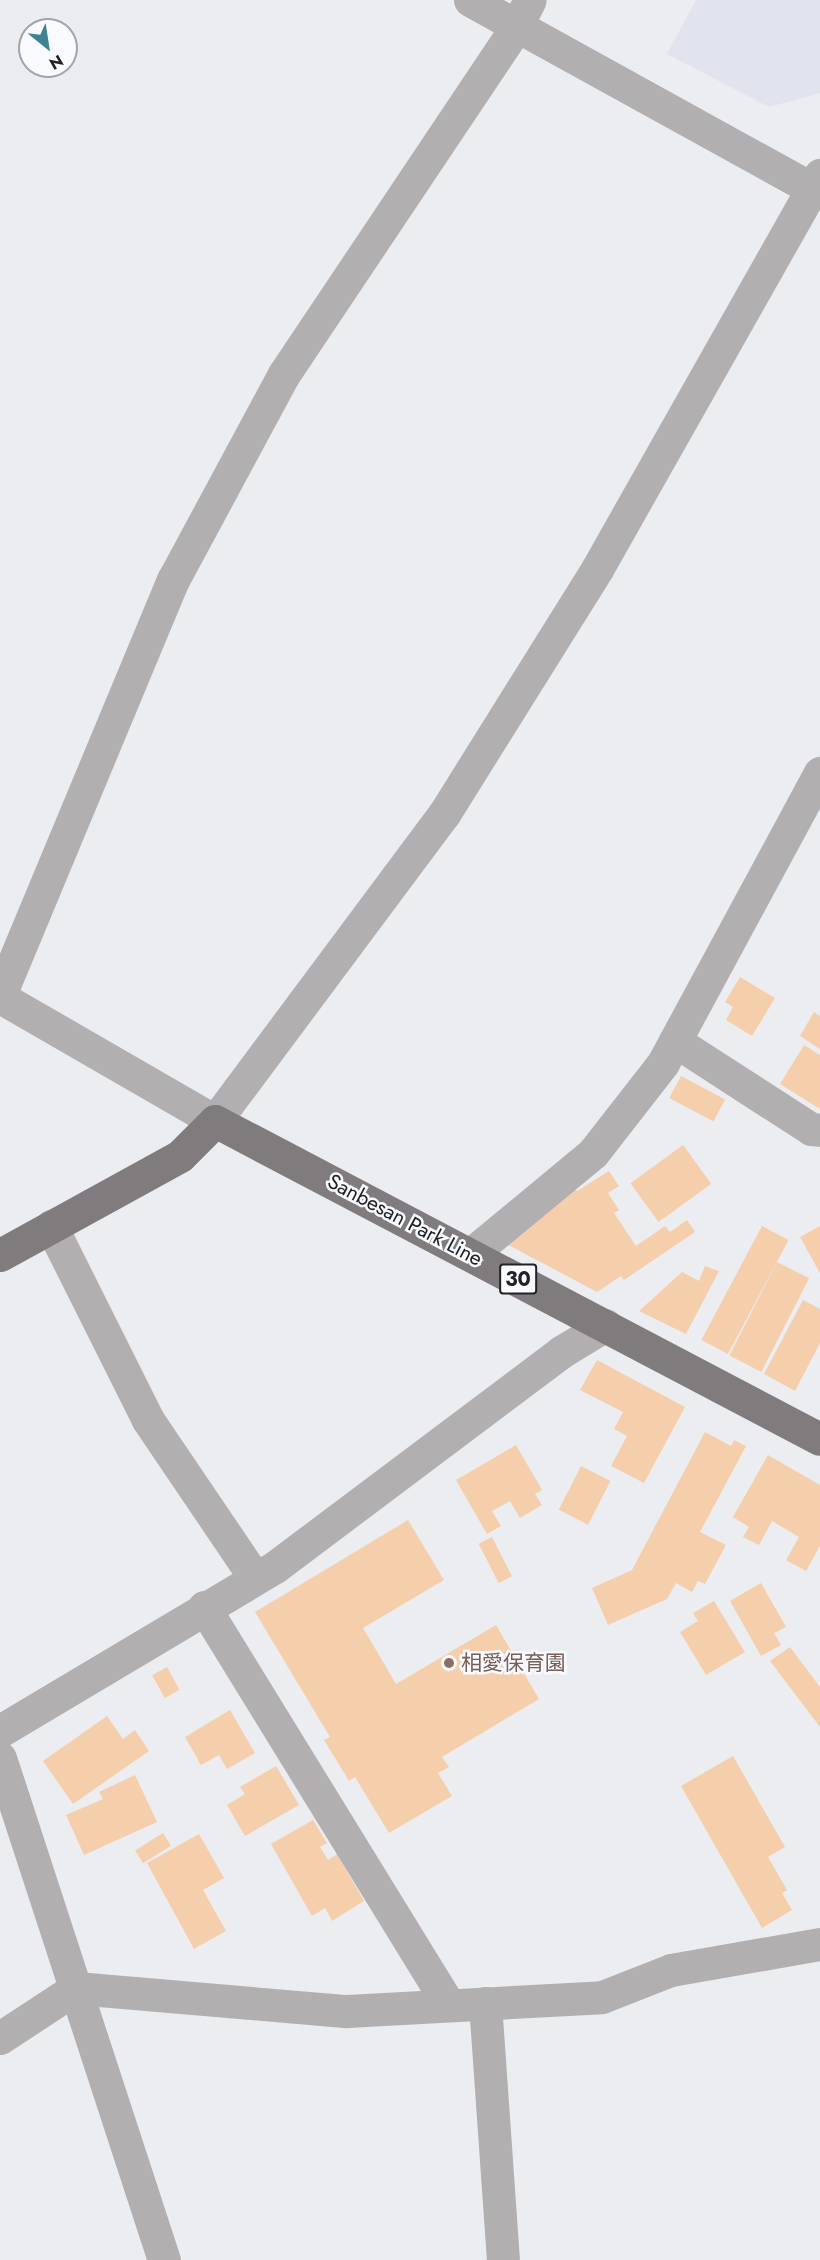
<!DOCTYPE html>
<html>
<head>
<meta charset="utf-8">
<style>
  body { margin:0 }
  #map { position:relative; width:820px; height:2260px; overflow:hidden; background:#ecedf1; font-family:Jost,"Noto Sans JP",sans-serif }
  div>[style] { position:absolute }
  .built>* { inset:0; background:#e1e3ef }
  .building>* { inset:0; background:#f5ceab; transform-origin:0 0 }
  .minor>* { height:33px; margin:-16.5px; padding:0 16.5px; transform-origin:16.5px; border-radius:16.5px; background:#b2afb0 }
  .major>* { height:33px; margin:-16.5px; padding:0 16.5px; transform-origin:16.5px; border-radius:16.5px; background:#807c7d }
  .dots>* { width:16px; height:16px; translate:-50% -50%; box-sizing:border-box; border:3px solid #f9faff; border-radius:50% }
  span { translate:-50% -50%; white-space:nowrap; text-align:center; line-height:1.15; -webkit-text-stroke:5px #f9faff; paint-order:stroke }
  .shield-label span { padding:2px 4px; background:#f9faff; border:2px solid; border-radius:4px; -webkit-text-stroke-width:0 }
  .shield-label { font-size:20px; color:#222224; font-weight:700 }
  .street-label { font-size:21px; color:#222224 }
  .education-label { font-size:21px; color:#785e54 }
  .left { translate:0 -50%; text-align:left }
  .north { position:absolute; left:18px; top:18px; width:60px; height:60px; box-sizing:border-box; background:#f9faff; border:2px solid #a3a4a7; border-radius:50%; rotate:150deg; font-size:16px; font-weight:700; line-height:24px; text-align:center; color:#222224 }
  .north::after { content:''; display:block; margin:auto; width:21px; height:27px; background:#3f8392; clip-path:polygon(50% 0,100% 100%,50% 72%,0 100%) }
</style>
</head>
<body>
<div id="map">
  <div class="built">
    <i style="clip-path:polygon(696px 0,820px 0,820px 93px,769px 107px,667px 54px)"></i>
  </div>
  <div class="building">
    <i style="clip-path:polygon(740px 977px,775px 998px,752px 1036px,726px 1020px,733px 1007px,725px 1002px)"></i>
    <i style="clip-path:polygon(814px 1012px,820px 1016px,820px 1049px,800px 1036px)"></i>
    <i style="clip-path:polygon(804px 1045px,820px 1055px,820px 1109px,780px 1084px)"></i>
    <i style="left:681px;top:1076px;width:50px;height:25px;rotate:28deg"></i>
    <i style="left:683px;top:1145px;width:48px;height:65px;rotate:54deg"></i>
    <i style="clip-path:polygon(609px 1171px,619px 1186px,608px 1193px,619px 1210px,614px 1213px,636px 1246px,665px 1226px,670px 1232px,687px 1220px,695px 1232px,624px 1280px,621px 1276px,597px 1292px,499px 1240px,572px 1188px,577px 1191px)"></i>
    <i style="left:762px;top:1226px;width:30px;height:129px;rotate:28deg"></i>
    <i style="clip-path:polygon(820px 1226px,820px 1273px,800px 1237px)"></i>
    <i style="left:777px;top:1262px;width:36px;height:105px;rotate:27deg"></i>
    <i style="clip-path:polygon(705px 1266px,719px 1271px,686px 1334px,639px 1311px,682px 1272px,699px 1281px)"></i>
    <i style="clip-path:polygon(803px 1300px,820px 1309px,820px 1343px,795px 1391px,764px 1374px)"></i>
    <i style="clip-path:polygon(597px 1360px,685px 1407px,644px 1483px,611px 1466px,627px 1436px,614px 1429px,623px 1412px,580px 1390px)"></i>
    <i style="clip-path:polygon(705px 1432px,731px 1446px,734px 1440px,746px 1446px,700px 1532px,726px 1545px,705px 1584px,698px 1581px,692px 1592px,676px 1583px,667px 1599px,608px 1625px,592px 1588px,632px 1570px)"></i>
    <i style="clip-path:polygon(516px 1445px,542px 1490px,535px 1494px,542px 1505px,520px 1518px,510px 1501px,492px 1511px,501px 1526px,487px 1534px,456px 1480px)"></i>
    <i style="clip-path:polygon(768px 1455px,820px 1485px,820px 1546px,806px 1571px,786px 1560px,799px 1537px,772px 1521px,759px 1545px,743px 1537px,749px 1527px,733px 1517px)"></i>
    <i style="left:581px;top:1466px;width:33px;height:49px;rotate:27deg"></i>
    <i style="clip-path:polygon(408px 1520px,444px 1580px,363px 1628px,396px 1684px,496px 1625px,539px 1699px,442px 1757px,449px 1767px,438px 1773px,452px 1796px,389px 1833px,355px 1777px,349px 1781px,324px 1740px,330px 1737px,255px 1612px)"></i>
    <i style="left:492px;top:1537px;width:44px;height:15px;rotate:63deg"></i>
    <i style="clip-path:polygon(761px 1583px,786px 1627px,774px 1633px,781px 1645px,761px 1656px,730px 1601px)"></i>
    <i style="clip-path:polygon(714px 1601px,745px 1652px,706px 1675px,680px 1632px,698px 1621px,693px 1613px)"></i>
    <i style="clip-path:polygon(790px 1647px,820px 1687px,820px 1727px,770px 1661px)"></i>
    <i style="left:167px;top:1667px;width:26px;height:17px;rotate:61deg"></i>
    <i style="clip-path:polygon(230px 1710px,255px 1753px,227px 1769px,219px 1755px,201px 1765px,185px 1737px)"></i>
    <i style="clip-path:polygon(107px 1716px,123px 1739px,135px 1730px,149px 1751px,73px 1804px,43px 1761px)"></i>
    <i style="clip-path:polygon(733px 1756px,785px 1847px,768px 1857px,787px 1890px,782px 1893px,792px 1910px,762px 1928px,681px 1786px)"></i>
    <i style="clip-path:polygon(276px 1766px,299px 1805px,245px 1836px,227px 1805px,245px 1794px,240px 1787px)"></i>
    <i style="clip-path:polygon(135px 1775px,157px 1822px,84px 1855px,66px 1815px,103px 1799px,99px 1792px)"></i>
    <i style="clip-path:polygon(313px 1820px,327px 1843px,320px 1847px,328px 1860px,337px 1854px,364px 1901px,332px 1921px,325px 1908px,312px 1916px,271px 1844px)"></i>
    <i style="left:163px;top:1833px;width:15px;height:33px;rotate:58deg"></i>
    <i style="clip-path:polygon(199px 1834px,224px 1878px,203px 1890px,226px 1931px,194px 1949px,147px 1863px)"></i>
  </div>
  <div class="minor">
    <i style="left:470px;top:0;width:400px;rotate:28.9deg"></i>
    <i style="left:0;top:995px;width:450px;rotate:-67.4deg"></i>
    <i style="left:173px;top:580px;width:234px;rotate:-61.7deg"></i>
    <i style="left:284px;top:374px;width:417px;rotate:-56.2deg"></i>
    <i style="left:516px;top:27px;width:30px;rotate:-63deg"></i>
    <i style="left:0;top:997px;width:248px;rotate:30deg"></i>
    <i style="left:215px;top:1121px;width:383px;rotate:-53.3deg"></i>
    <i style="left:444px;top:814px;width:289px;rotate:-58deg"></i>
    <i style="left:597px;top:569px;width:453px;rotate:-60.5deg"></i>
    <i style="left:675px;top:1041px;width:162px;rotate:32.9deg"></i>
    <i style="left:811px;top:1129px;width:9px;rotate:6deg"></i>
    <i style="left:51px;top:1226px;width:217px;rotate:63.4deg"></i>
    <i style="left:148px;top:1420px;width:191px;rotate:55.9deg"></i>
    <i style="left:471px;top:1254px;width:158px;rotate:-39.6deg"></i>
    <i style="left:593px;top:1153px;width:114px;rotate:-52.1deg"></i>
    <i style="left:663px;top:1063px;width:330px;rotate:-61.6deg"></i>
    <i style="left:204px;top:1607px;width:467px;rotate:58.4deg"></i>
    <i style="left:0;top:1731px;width:320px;rotate:-30.8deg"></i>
    <i style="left:275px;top:1567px;width:358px;rotate:-36.9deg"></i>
    <i style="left:561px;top:1352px;width:52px;rotate:-31deg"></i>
    <i style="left:0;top:1758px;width:528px;rotate:71.91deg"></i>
    <i style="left:485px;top:2003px;width:258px;rotate:86deg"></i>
    <i style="left:0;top:2038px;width:91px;rotate:-33.3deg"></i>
    <i style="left:76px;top:1988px;width:272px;rotate:4.9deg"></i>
    <i style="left:347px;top:2011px;width:255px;rotate:-3.1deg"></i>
    <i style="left:602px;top:1997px;width:74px;rotate:-21.4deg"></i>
    <i style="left:671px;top:1970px;width:151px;rotate:-9.9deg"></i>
  </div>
  <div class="major">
    <i style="left:0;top:1255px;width:205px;rotate:-28.8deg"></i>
    <i style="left:180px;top:1156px;width:49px;rotate:-45deg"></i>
    <i style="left:215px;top:1121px;width:683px;rotate:27.73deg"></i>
  </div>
  <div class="dots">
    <i style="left:449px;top:1663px;background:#8d6e63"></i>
  </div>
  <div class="shield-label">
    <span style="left:518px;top:1279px">30</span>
  </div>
  <div class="street-label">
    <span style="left:405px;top:1220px;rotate:28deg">Sanbesan Park Line</span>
  </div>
  <div class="education-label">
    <span class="left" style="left:461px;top:1663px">相愛保育園</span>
  </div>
  <div class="north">N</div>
</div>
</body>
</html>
